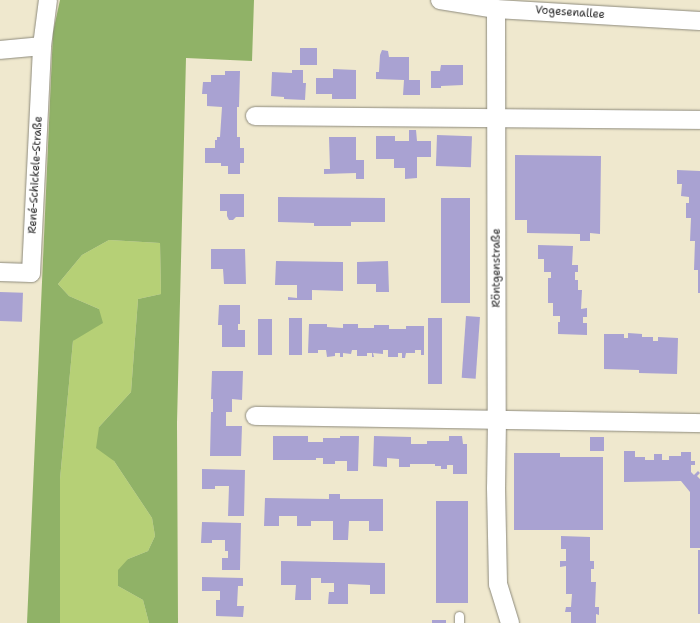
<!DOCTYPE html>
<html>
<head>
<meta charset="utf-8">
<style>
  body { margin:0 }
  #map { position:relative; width:700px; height:623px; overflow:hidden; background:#efe8ce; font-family:"Shantell Sans",sans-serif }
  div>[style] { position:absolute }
  .green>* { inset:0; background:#b6d076 }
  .forest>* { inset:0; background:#90b267 }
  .building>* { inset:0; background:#a9a2d2; transform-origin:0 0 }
  .roads { filter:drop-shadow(0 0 1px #8d8a7c) drop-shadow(0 0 1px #8d8a7c) }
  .service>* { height:9px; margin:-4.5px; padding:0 4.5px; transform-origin:4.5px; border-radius:4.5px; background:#fff }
  .minor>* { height:18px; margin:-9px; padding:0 9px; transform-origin:9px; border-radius:9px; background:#fff }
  span { translate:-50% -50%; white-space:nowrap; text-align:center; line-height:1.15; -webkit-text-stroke:3.5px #fff; paint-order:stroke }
  .street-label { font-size:11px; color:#2b2b2b }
</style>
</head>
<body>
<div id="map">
  <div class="green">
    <i style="clip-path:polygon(109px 240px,160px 243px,161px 294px,138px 299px,131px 392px,99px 427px,114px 461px,152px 518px,155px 536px,148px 551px,128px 559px,118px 586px,143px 600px,149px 623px,60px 623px,60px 479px,73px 341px,99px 309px,69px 296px,58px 284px,82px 255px)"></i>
  </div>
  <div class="forest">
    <i style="clip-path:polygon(60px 0,254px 0,252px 61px,186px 58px,177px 423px,178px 623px,149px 623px,143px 600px,118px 586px,118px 570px,128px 559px,148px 551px,155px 536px,152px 518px,114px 461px,96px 448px,99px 427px,131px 392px,138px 299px,161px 294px,160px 243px,109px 240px,82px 255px,58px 284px,69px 296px,99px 309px,103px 323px,73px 341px,60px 479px,60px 623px,27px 623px,53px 32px)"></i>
  </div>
  <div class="building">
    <i style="left:300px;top:48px;width:17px;height:17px"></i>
    <i style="clip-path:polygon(382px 50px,388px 51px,389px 57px,409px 57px,409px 80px,420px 80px,420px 95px,403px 95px,404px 80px,376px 79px,376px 72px,379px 72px,380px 55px)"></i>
    <i style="clip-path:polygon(441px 65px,463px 65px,463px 85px,441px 86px,441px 88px,431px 88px,431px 71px,440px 71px)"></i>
    <i style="clip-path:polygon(333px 69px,356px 70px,356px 99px,332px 99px,332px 94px,316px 94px,316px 78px,333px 78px)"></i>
    <i style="clip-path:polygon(292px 70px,303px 70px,303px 83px,306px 83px,305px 100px,284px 99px,284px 97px,271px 96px,272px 72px,292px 73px)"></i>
    <i style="clip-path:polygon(225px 71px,240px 71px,239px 107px,237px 107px,237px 137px,240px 137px,240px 148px,244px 148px,244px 163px,240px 163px,240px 174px,228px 174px,228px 166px,221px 166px,221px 163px,205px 163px,205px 148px,215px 148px,215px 140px,217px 140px,217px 137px,220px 137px,222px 107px,207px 106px,207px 94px,202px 94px,203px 82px,211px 82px,211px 75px,225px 75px)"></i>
    <i style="clip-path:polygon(409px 130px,416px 130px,417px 141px,431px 141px,431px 157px,417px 157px,417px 178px,405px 179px,405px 168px,394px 168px,394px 159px,376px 159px,376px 136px,395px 136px,395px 141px,409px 141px)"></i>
    <i style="left:437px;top:135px;width:35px;height:31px;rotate:2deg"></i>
    <i style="clip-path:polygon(329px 137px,356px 137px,356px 160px,364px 160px,364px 179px,356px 179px,356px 173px,324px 174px,324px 169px,330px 169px)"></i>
    <i style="clip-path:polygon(515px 155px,601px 156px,600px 234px,590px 233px,590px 241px,580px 241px,580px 234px,527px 233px,527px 220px,515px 220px)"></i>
    <i style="clip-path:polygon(677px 170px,700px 171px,700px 293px,698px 293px,698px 270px,694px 270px,695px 241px,690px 241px,691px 218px,686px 218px,686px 203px,689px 203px,689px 197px,681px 196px,682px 184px,677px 184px)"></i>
    <i style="clip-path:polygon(220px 194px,244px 194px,244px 217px,236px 217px,233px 220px,229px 220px,227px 216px,227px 211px,220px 211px)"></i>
    <i style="clip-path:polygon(278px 197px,385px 198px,385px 222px,351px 222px,351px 226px,314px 226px,314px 223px,278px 222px)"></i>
    <i style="left:441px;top:198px;width:29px;height:105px"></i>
    <i style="clip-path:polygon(538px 245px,573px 246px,572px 265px,578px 265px,578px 272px,575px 272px,575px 280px,578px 280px,578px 290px,582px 290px,581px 309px,587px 308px,587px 317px,583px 317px,583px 323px,587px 323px,587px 335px,558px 334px,558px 322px,560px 322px,560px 316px,553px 316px,553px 303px,548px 303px,548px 278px,551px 278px,551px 272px,544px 272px,544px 259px,538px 259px)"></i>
    <i style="clip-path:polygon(211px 249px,245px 249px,246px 284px,224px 284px,223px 269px,211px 269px)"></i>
    <i style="clip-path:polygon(276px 261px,343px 262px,343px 291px,312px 290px,312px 300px,288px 300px,288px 297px,297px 298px,297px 285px,275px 285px)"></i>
    <i style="clip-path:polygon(388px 261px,389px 292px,376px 292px,376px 284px,357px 284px,357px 262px)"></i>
    <i style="left:0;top:292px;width:23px;height:29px;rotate:2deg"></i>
    <i style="clip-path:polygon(219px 305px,240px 305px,240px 324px,238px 324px,238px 330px,245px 330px,245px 347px,222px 347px,222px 325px,218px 325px)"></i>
    <i style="left:466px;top:316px;width:14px;height:62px;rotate:4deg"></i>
    <i style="left:289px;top:318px;width:13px;height:37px"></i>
    <i style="left:428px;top:318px;width:14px;height:66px"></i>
    <i style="left:258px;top:319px;width:14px;height:36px"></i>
    <i style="clip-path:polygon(309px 324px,327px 324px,327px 327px,343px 328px,343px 324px,358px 324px,358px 328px,374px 328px,374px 325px,389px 325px,389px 329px,406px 329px,406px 326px,424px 326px,424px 355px,421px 355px,421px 350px,415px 350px,415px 353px,406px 353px,405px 358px,402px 358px,402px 353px,398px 353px,398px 357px,388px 357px,388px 350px,383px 350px,383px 354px,373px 353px,374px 357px,372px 357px,372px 353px,367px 353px,367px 356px,357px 356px,357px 350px,352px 350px,351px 354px,343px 353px,343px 357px,340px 357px,340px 353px,335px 353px,335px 356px,327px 357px,326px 350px,318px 350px,318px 353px,308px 353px)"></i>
    <i style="clip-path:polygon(628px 333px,642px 334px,642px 337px,653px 337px,653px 341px,658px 341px,658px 337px,678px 338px,677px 374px,639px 373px,639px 370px,604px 369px,604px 334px,624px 334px,624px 338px,628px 338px)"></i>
    <i style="clip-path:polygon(212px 371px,243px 371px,242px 400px,232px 399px,232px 412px,226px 412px,226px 426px,242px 426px,241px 456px,210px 456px,211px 412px,213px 412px,213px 399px,211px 399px)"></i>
    <i style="clip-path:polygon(273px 436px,308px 436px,308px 442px,323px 442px,323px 438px,340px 438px,340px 436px,359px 436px,358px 471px,347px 471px,347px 461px,335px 461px,335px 464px,323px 464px,323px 458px,316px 458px,316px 460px,273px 460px)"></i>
    <i style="clip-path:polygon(374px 436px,411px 437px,411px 444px,427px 444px,427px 441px,449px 441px,449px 436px,462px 436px,463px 444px,467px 444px,467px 474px,453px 474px,453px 465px,447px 465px,447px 469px,441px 469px,441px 466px,435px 466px,435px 464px,410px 464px,410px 467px,399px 467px,399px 459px,387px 458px,387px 467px,373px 466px)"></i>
    <i style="left:590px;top:437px;width:14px;height:14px"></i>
    <i style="clip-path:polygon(624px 451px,635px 451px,635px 457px,645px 457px,645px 460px,654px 460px,654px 454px,662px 454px,662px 460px,669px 460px,669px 456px,681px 456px,681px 452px,691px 452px,691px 461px,695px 461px,695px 465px,691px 465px,691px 472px,694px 475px,698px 471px,700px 473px,697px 476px,700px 479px,700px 548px,690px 548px,690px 492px,681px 481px,624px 482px)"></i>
    <i style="clip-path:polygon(514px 453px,560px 453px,560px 457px,603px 457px,603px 530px,514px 530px)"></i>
    <i style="clip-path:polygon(202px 469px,245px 470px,244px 516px,228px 516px,229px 486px,215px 486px,215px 489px,202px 489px)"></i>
    <i style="clip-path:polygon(329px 494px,340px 494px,340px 499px,383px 499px,383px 531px,369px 531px,369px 521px,349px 521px,348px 540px,333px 540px,333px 521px,311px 521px,311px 526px,297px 526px,297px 516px,279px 516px,279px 526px,264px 526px,265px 498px,329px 499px)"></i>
    <i style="left:436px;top:501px;width:32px;height:102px"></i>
    <i style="clip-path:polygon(202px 522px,241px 523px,240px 570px,222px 570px,222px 558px,228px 558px,228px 551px,225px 551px,225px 540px,212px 540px,212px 543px,201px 543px)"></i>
    <i style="clip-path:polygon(561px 536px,590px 537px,590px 561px,594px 561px,594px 569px,591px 569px,591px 582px,596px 582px,595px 607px,599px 607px,599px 615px,596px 614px,596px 623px,571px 623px,571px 612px,565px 612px,566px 607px,571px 607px,572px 594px,566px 594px,566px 566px,560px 567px,560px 561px,566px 561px,566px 549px,561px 549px)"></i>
    <i style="left:698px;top:550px;width:2px;height:64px"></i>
    <i style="clip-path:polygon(281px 561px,385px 563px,385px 594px,370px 594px,370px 585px,348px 584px,348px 604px,328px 604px,329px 592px,334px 592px,334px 583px,321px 583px,321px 578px,311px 578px,311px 600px,295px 600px,296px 585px,281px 585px)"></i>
    <i style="clip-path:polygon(202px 577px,243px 578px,243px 586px,238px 586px,237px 606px,244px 606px,243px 617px,216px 616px,216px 600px,220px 600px,220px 591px,202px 591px)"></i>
    <i style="left:432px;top:620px;width:14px;height:3px"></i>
  </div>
  <div class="roads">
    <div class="service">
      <i style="left:459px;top:623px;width:7px;rotate:-90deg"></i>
    </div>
    <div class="minor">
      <i style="left:440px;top:0;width:57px;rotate:9.1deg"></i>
      <i style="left:496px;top:9px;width:204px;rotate:3.4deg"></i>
      <i style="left:496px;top:9px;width:410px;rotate:89.9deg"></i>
      <i style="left:497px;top:419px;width:69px;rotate:90.8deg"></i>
      <i style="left:496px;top:488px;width:96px;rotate:88.8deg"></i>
      <i style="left:498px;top:584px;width:41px;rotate:72.9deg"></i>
      <i style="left:0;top:50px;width:42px;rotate:-5.4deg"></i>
      <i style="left:255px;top:116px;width:445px;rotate:0.5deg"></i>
      <i style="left:0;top:272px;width:31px;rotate:2deg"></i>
      <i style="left:31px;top:273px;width:227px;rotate:-87.2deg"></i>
      <i style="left:42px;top:46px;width:46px;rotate:-82.6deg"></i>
      <i style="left:255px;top:416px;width:445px;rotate:0.9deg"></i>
    </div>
  </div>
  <div class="street-label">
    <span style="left:570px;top:13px;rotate:4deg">Vogesenallee</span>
    <span style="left:36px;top:175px;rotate:-87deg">René-Schickele-Straße</span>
    <span style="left:497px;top:268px;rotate:-90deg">Röntgenstraße</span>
  </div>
</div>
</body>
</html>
